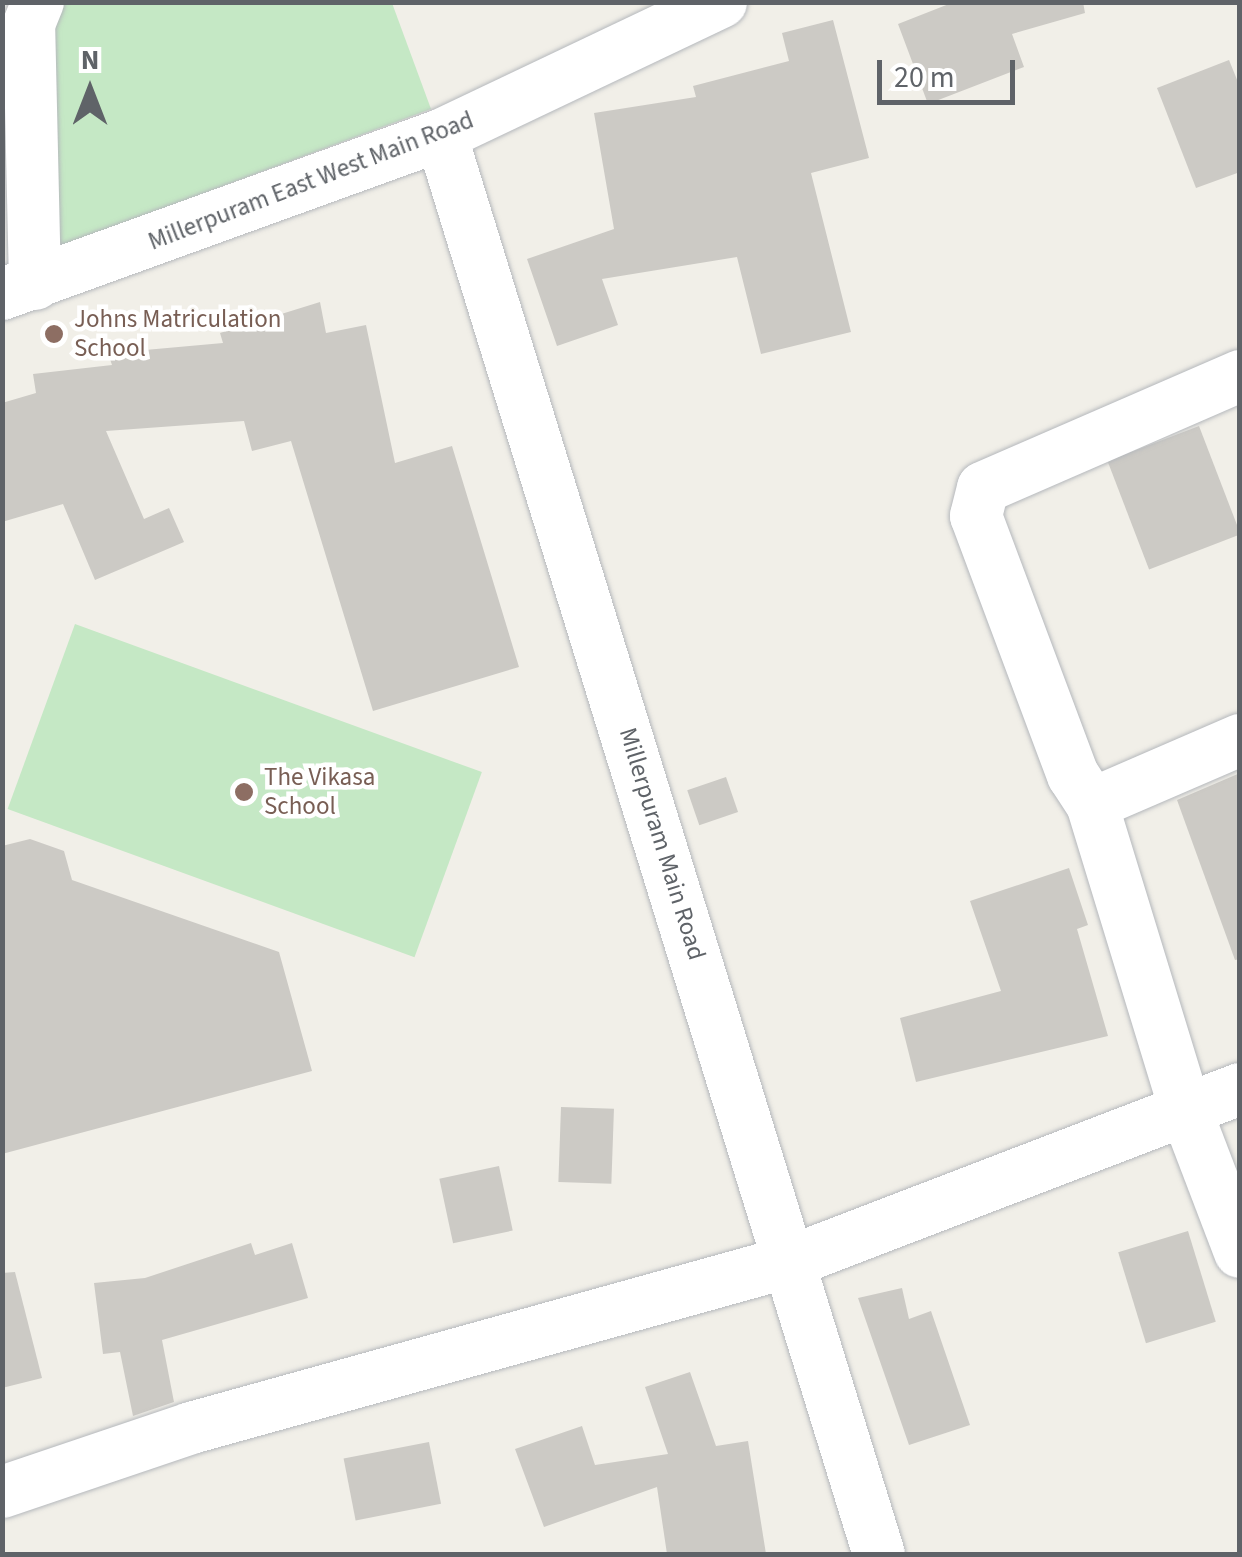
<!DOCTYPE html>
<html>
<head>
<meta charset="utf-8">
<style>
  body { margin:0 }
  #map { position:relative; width:1242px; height:1557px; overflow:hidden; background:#f1efe8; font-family:"Source Sans 3",sans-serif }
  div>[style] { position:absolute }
  .green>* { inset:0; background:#c5e8c5; transform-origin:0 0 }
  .building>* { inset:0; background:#cccac5; transform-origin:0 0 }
  .roads { filter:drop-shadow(0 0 2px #b5b8bc) drop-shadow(0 0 2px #b5b8bc) }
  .street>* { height:52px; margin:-26px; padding:0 26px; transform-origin:26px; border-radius:26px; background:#fff }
  .dots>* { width:28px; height:28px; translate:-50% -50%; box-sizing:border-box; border:5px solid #fff; border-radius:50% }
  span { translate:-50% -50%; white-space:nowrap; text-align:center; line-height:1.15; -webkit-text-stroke:9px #fff; paint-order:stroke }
  .street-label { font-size:25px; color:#5f6368 }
  .education-label { font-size:25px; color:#785e54 }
  .left { translate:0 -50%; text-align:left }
  .frame { position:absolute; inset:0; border:5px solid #5f6368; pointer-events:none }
  .north { position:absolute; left:40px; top:40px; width:100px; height:100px; -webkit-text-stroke:8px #fff; paint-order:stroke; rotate:0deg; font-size:28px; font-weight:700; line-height:40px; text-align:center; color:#5f6368 }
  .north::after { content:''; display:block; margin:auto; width:35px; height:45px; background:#5f6368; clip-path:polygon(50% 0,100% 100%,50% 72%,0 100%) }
  .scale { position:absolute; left:877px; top:60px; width:138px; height:45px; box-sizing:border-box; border:5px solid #5f6368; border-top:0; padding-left:12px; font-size:30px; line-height:35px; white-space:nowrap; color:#5f6368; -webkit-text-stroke:8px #fff; paint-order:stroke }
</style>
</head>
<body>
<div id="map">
  <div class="green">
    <i style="clip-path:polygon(58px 3px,392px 3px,431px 109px,56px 248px,48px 27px)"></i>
    <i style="left:75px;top:624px;width:433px;height:197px;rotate:20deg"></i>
  </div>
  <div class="building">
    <i style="clip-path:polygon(954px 2px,1083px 2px,1085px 13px,1012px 34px,1024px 67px,928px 104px,898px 24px)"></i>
    <i style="clip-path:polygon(833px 20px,869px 158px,811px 173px,851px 332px,761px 354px,737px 257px,602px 279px,618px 325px,557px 346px,527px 259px,614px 229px,594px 113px,696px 97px,693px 86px,789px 61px,782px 33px)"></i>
    <i style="clip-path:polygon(1229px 60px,1240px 87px,1240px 172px,1196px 188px,1157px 88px)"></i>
    <i style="clip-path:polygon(320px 302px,326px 333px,366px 325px,395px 463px,452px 446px,519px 667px,373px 711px,291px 441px,252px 451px,244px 421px,106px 431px,144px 519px,169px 508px,184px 542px,95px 580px,63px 504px,2px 522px,2px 403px,36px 393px,33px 374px,112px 365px,107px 350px,142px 338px,145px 350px,223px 343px,220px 333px)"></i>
    <i style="left:1199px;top:426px;width:116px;height:98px;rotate:69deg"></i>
    <i style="clip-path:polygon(1240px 773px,1240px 959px,1235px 960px,1177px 800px)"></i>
    <i style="left:726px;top:777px;width:37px;height:41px;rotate:71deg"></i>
    <i style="clip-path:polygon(30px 839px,64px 851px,72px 880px,279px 952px,312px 1071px,2px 1154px,2px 846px)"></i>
    <i style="clip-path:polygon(1069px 868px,1088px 925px,1077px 929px,1108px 1036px,916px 1082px,900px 1018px,1001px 991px,970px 901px)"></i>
    <i style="left:561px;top:1107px;width:53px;height:75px;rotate:2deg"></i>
    <i style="left:499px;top:1166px;width:66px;height:61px;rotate:78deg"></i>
    <i style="left:1188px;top:1231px;width:95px;height:73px;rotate:73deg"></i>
    <i style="clip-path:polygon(251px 1243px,255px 1255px,292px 1243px,308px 1298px,162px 1340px,174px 1402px,133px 1416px,120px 1352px,103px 1354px,94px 1283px,145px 1278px)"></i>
    <i style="clip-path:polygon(15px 1272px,42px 1378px,2px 1388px,2px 1273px)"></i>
    <i style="clip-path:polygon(902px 1288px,909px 1319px,931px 1311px,970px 1425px,909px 1445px,858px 1298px)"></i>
    <i style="clip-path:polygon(690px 1372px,716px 1446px,748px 1441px,766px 1554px,667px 1554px,657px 1487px,544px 1527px,515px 1449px,582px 1426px,595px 1465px,668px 1454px,645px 1387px)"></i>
    <i style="left:429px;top:1442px;width:63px;height:87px;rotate:79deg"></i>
  </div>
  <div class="roads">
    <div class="street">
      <i style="left:441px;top:135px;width:1485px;rotate:72.85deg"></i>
      <i style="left:35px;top:284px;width:260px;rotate:-91.3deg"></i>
      <i style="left:29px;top:24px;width:24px;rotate:-68deg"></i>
      <i style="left:2px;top:294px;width:467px;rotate:-19.9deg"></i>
      <i style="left:441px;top:135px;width:310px;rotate:-25.4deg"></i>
      <i style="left:1240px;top:376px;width:280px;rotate:156.5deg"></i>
      <i style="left:983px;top:488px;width:29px;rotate:104deg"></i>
      <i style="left:976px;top:516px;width:277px;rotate:69.5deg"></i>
      <i style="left:1073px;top:775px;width:35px;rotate:57deg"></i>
      <i style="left:1092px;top:804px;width:318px;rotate:73deg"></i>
      <i style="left:1185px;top:1108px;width:154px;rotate:69.1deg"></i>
      <i style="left:1092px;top:804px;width:161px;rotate:-23.4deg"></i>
      <i style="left:2px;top:1492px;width:200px;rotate:-18.7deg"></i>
      <i style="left:191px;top:1428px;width:624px;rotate:-15.53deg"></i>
      <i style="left:792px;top:1261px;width:480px;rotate:-21deg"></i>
    </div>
  </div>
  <div class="dots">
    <i style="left:54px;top:334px;background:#8d6e63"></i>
    <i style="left:244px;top:792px;background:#8d6e63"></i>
  </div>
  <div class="street-label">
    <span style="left:311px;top:181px;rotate:-21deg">Millerpuram East West Main Road</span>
    <span style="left:662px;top:844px;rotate:73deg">Millerpuram Main Road</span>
  </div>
  <div class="education-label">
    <span class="left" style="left:74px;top:334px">Johns Matriculation<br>School</span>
    <span class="left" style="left:264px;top:792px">The Vikasa<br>School</span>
  </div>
  <div class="frame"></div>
  <div class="north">N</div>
  <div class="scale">20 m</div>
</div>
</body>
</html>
